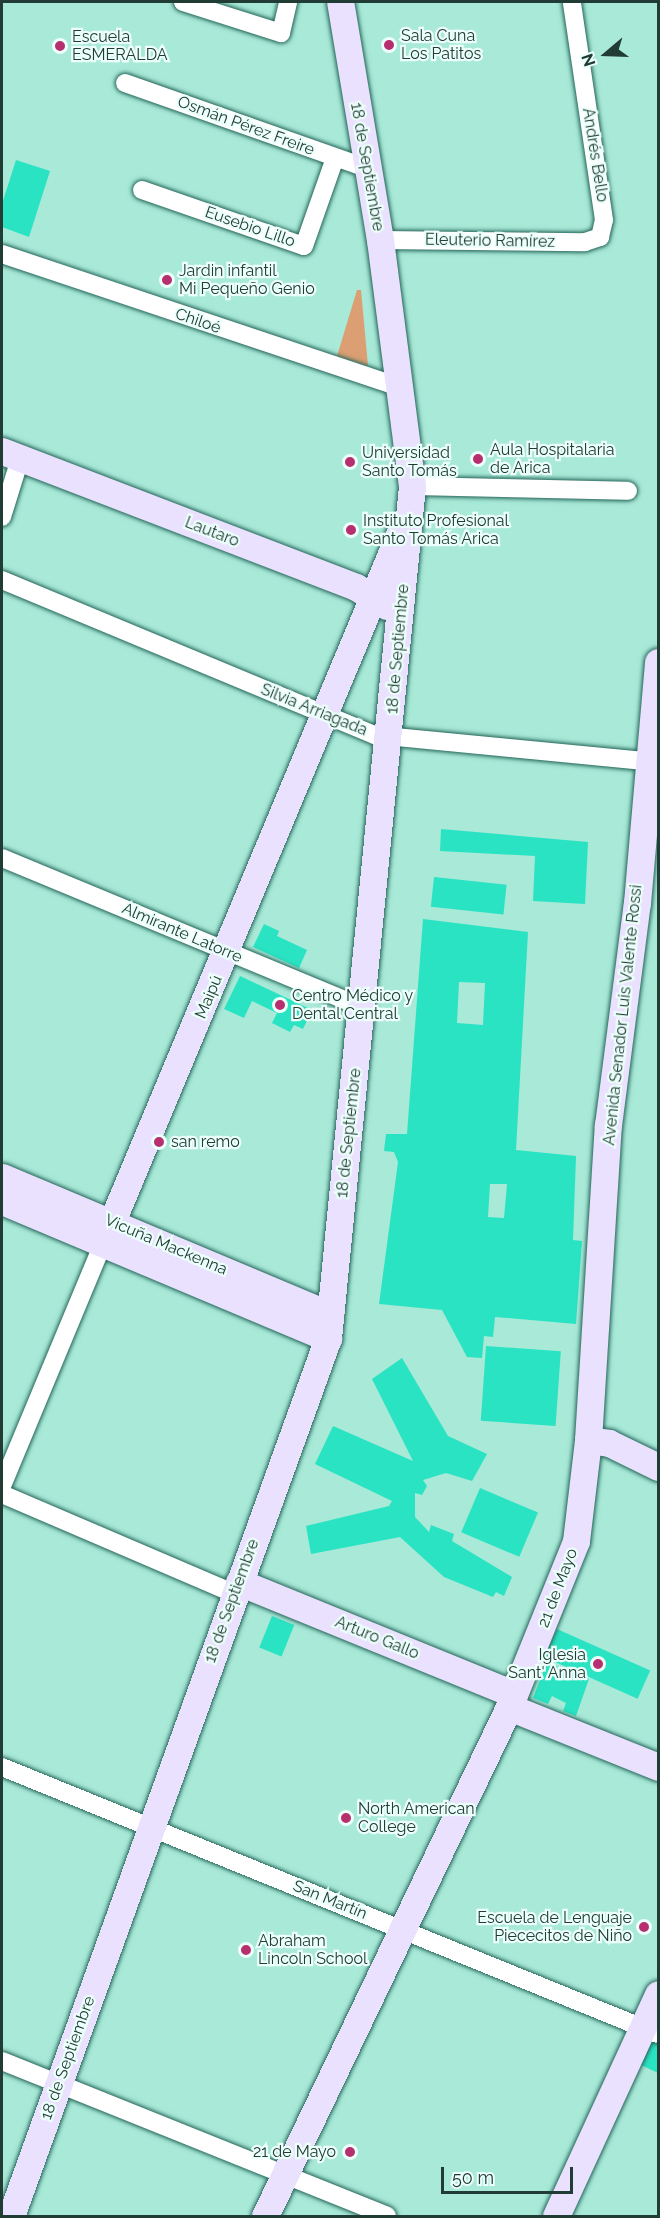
<!DOCTYPE html>
<html>
<head>
<meta charset="utf-8">
<style>
  body { margin:0 }
  #map { position:relative; width:660px; height:2218px; overflow:hidden; background:#a8e9d8; font-family:Raleway,sans-serif }
  div>[style] { position:absolute }
  .green>* { inset:0; background:#db9f73 }
  .building>* { inset:0; background:#2ae3c3; transform-origin:0 0 }
  .roads { filter:drop-shadow(0 0 2px #246558) drop-shadow(0 0 2px #246558) }
  .street>* { height:18px; margin:-9px; padding:0 9px; transform-origin:9px; border-radius:9px; background:#fff }
  .secondary>* { height:27px; margin:-13.5px; padding:0 13.5px; transform-origin:13.5px; border-radius:13.5px; background:#eae1fe }
  .dots>* { width:16px; height:16px; translate:-50% -50%; box-sizing:border-box; border:3px solid #ecfffa; border-radius:50% }
  span { translate:-50% -50%; white-space:nowrap; text-align:center; line-height:1.15; -webkit-text-stroke:4.5px #ecfffa; paint-order:stroke }
  .poi-label { font-size:16px; color:#213b35 }
  .left { translate:0 -50%; text-align:left }
  .right { translate:-100% -50%; text-align:right }
  .street-label { font-size:16px; color:#213b35 }
  .frame { position:absolute; inset:0; border:3px solid #213b35; pointer-events:none }
  .north { position:absolute; left:576px; top:24px; width:60px; height:60px; -webkit-text-stroke:4px #ecfffa; paint-order:stroke; rotate:251deg; font-size:16px; font-weight:700; line-height:24px; text-align:center; color:#213b35 }
  .north::after { content:''; display:block; margin:auto; width:21px; height:27px; background:#213b35; clip-path:polygon(50% 0,100% 100%,50% 72%,0 100%) }
  .scale { position:absolute; left:441px; top:2167px; width:132px; height:27px; box-sizing:border-box; border:3px solid #213b35; border-top:0; padding-left:8px; font-size:18px; line-height:21px; white-space:nowrap; color:#213b35; -webkit-text-stroke:4px #ecfffa; paint-order:stroke }
</style>
</head>
<body>
<div id="map">
  <div class="green">
    <i style="clip-path:polygon(357px 290px,361px 290px,368px 366px,337px 356px)"></i>
  </div>
  <div class="building">
    <i style="clip-path:polygon(16px 160px,50px 171px,29px 237px,2px 227px,2px 204px)"></i>
    <i style="clip-path:polygon(441px 829px,588px 842px,585px 904px,533px 901px,535px 856px,440px 851px)"></i>
    <i style="left:434px;top:877px;width:73px;height:30px;rotate:6deg"></i>
    <i style="clip-path:polygon(evenodd,423px 919px,528px 932px,516px 1150px,576px 1156px,573px 1240px,582px 1241px,576px 1324px,495px 1317px,493px 1337px,484px 1336px,482px 1358px,467px 1357px,442px 1310px,379px 1304px,398px 1162px,394px 1152px,384px 1151px,386px 1134px,407px 1134px,423px 919px,459px 982px,485px 983px,483px 1025px,457px 1023px,459px 982px,423px 919px,490px 1184px,507px 1184px,504px 1218px,488px 1217px,490px 1184px)"></i>
    <i style="clip-path:polygon(264px 924px,279px 931px,277px 936px,307px 950px,299px 968px,253px 947px)"></i>
    <i style="clip-path:polygon(240px 976px,312px 1010px,303px 1029px,294px 1025px,290px 1032px,272px 1023px,277px 1013px,252px 1001px,244px 1018px,224px 1009px)"></i>
    <i style="left:486px;top:1346px;width:75px;height:75px;rotate:4deg"></i>
    <i style="clip-path:polygon(402px 1358px,448px 1436px,487px 1454px,472px 1481px,446px 1473px,423px 1480px,427px 1486px,422px 1495px,415px 1493px,415px 1517px,429px 1532px,431px 1525px,454px 1534px,452px 1541px,512px 1577px,504px 1596px,496px 1592px,493px 1597px,444px 1577px,400px 1537px,311px 1554px,306px 1526px,389px 1506px,392px 1501px,315px 1464px,333px 1426px,413px 1461px,372px 1379px)"></i>
    <i style="left:480px;top:1488px;width:63px;height:48px;rotate:23deg"></i>
    <i style="left:272px;top:1616px;width:24px;height:34px;rotate:22deg"></i>
    <i style="left:557px;top:1629px;width:102px;height:31px;rotate:24deg"></i>
    <i style="clip-path:polygon(547px 1662px,589px 1679px,576px 1716px,563px 1711px,566px 1703px,552px 1696px,548px 1704px,533px 1698px)"></i>
    <i style="clip-path:polygon(652px 2040px,658px 2043px,658px 2073px,641px 2065px)"></i>
  </div>
  <div class="roads">
    <div class="street">
      <i style="left:183px;top:2px;width:103px;rotate:17.6deg"></i>
      <i style="left:281px;top:33px;width:32px;rotate:-77deg"></i>
      <i style="left:125px;top:83px;width:256px;rotate:19.4deg"></i>
      <i style="left:142px;top:190px;width:171px;rotate:19.1deg"></i>
      <i style="left:304px;top:246px;width:93px;rotate:-70.6deg"></i>
      <i style="left:380px;top:240px;width:205px;rotate:0.6deg"></i>
      <i style="left:585px;top:242px;width:16px;rotate:-18deg"></i>
      <i style="left:600px;top:237px;width:17px;rotate:-77deg"></i>
      <i style="left:604px;top:220px;width:220px;rotate:-98.4deg"></i>
      <i style="left:2px;top:254px;width:416px;rotate:18.5deg"></i>
      <i style="left:412px;top:486px;width:216px;rotate:1.3deg"></i>
      <i style="left:2px;top:517px;width:61px;rotate:-72.8deg"></i>
      <i style="left:2px;top:580px;width:404px;rotate:22.6deg"></i>
      <i style="left:375px;top:735px;width:272px;rotate:5.5deg"></i>
      <i style="left:2px;top:858px;width:390px;rotate:22.5deg"></i>
      <i style="left:2px;top:1486px;width:263px;rotate:-67.4deg"></i>
      <i style="left:2px;top:1494px;width:254px;rotate:23.2deg"></i>
      <i style="left:2px;top:1767px;width:708px;rotate:22.15deg"></i>
      <i style="left:2px;top:2061px;width:415px;rotate:21.9deg"></i>
    </div>
    <div class="secondary">
      <i style="left:2px;top:451px;width:379px;rotate:21deg"></i>
      <i style="left:356px;top:587px;width:36px;rotate:32deg"></i>
      <i style="left:2px;top:1177px;width:356px;rotate:22.8deg"></i>
      <i style="left:2px;top:1201px;width:354px;rotate:22.8deg"></i>
      <i style="left:103px;top:1243px;width:773px;rotate:-67.32deg"></i>
      <i style="left:588px;top:1440px;width:21px;rotate:8deg"></i>
      <i style="left:609px;top:1443px;width:55px;rotate:26.1deg"></i>
      <i style="left:239px;top:1582px;width:297px;rotate:22.2deg"></i>
      <i style="left:509px;top:1707px;width:161px;rotate:21.9deg"></i>
      <i style="left:11px;top:2216px;width:933px;rotate:-70.15deg"></i>
      <i style="left:328px;top:1338px;width:856px;rotate:-84.37deg"></i>
      <i style="left:412px;top:486px;width:248px;rotate:-97.4deg"></i>
      <i style="left:380px;top:240px;width:241px;rotate:-99.5deg"></i>
      <i style="left:265px;top:2216px;width:564px;rotate:-64.39deg"></i>
      <i style="left:509px;top:1707px;width:179px;rotate:-68deg"></i>
      <i style="left:576px;top:1541px;width:102px;rotate:-83.2deg"></i>
      <i style="left:588px;top:1440px;width:316px;rotate:-86.4deg"></i>
      <i style="left:608px;top:1125px;width:224px;rotate:-82.6deg"></i>
      <i style="left:637px;top:903px;width:242px;rotate:-85deg"></i>
      <i style="left:556px;top:2216px;width:244px;rotate:-65.3deg"></i>
    </div>
  </div>
  <div class="dots">
    <i style="left:389px;top:45px;background:#b72f6e"></i>
    <i style="left:60px;top:46px;background:#b72f6e"></i>
    <i style="left:167px;top:280px;background:#b72f6e"></i>
    <i style="left:478px;top:459px;background:#b72f6e"></i>
    <i style="left:350px;top:462px;background:#b72f6e"></i>
    <i style="left:351px;top:530px;background:#b72f6e"></i>
    <i style="left:280px;top:1005px;background:#b72f6e"></i>
    <i style="left:159px;top:1142px;background:#b72f6e"></i>
    <i style="left:598px;top:1664px;background:#b72f6e"></i>
    <i style="left:346px;top:1818px;background:#b72f6e"></i>
    <i style="left:644px;top:1927px;background:#b72f6e"></i>
    <i style="left:246px;top:1950px;background:#b72f6e"></i>
    <i style="left:350px;top:2152px;background:#b72f6e"></i>
  </div>
  <div class="poi-label">
    <span class="left" style="left:401px;top:45px">Sala Cuna<br>Los Patitos</span>
    <span class="left" style="left:72px;top:46px">Escuela<br>ESMERALDA</span>
    <span class="left" style="left:179px;top:280px">Jardin infantil<br>Mi Pequeño Genio</span>
    <span class="left" style="left:490px;top:459px">Aula Hospitalaria<br>de Arica</span>
    <span class="left" style="left:362px;top:462px">Universidad<br>Santo Tomás</span>
    <span class="left" style="left:363px;top:530px">Instituto Profesional<br>Santo Tomás Arica</span>
    <span class="left" style="left:292px;top:1005px">Centro Médico y<br>Dental Central</span>
    <span class="left" style="left:171px;top:1142px">san remo</span>
    <span class="right" style="left:586px;top:1664px">Iglesia<br>Sant' Anna</span>
    <span class="left" style="left:358px;top:1818px">North American<br>College</span>
    <span class="right" style="left:632px;top:1927px">Escuela de Lenguaje<br>Piececitos de Niño</span>
    <span class="left" style="left:258px;top:1950px">Abraham<br>Lincoln School</span>
    <span class="right" style="left:336px;top:2152px">21 de Mayo</span>
  </div>
  <div class="street-label">
    <span style="left:246px;top:126px;rotate:20deg">Osmán Pérez Freire</span>
    <span style="left:595px;top:155px;rotate:81deg">Andrés Bello</span>
    <span style="left:367px;top:167px;rotate:80deg">18 de Septiembre</span>
    <span style="left:250px;top:227px;rotate:19deg">Eusebio Lillo</span>
    <span style="left:490px;top:241px;rotate:1deg">Eleuterio Ramírez</span>
    <span style="left:198px;top:321px;rotate:19deg">Chiloé</span>
    <span style="left:212px;top:532px;rotate:21deg">Lautaro</span>
    <span style="left:398px;top:649px;rotate:-85deg">18 de Septiembre</span>
    <span style="left:314px;top:710px;rotate:22deg">Silvia Arriagada</span>
    <span style="left:182px;top:933px;rotate:23deg">Almirante Latorre</span>
    <span style="left:209px;top:997px;rotate:-67deg">Maipú</span>
    <span style="left:623px;top:1015px;rotate:-84deg">Avenida Senador Luis Valente Rossi</span>
    <span style="left:349px;top:1133px;rotate:-84deg">18 de Septiembre</span>
    <span style="left:166px;top:1245px;rotate:23deg">Vicuña Mackenna</span>
    <span style="left:558px;top:1588px;rotate:-69deg">21 de Mayo</span>
    <span style="left:232px;top:1601px;rotate:-70deg">18 de Septiembre</span>
    <span style="left:377px;top:1638px;rotate:22deg">Arturo Gallo</span>
    <span style="left:330px;top:1900px;rotate:22deg">San Martín</span>
    <span style="left:68px;top:2058px;rotate:-70deg">18 de Septiembre</span>
  </div>
  <div class="frame"></div>
  <div class="north">N</div>
  <div class="scale">50 m</div>
</div>
</body>
</html>
